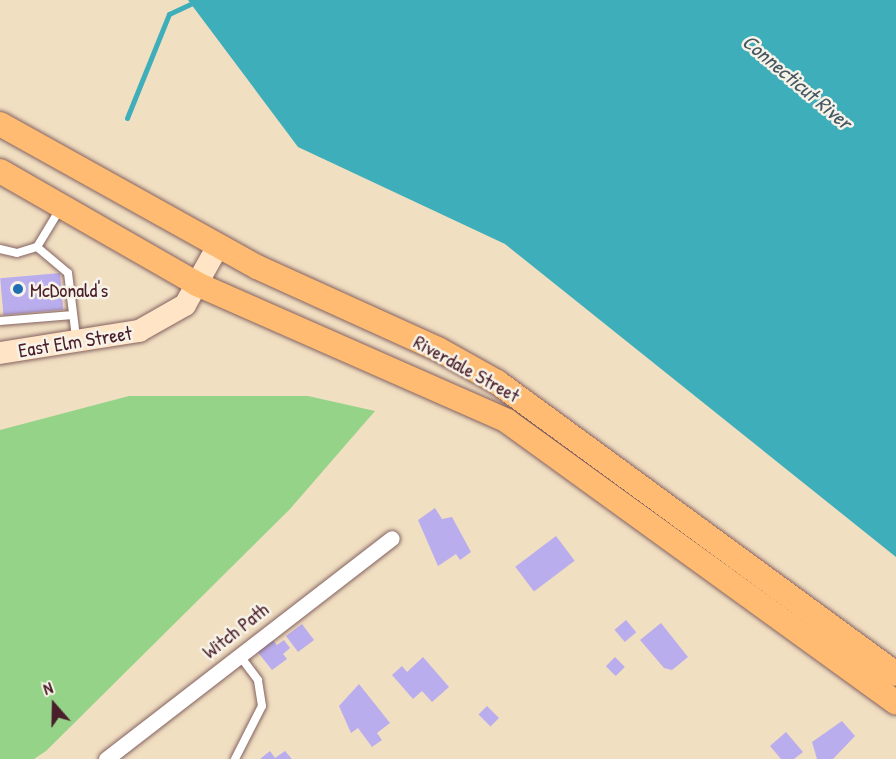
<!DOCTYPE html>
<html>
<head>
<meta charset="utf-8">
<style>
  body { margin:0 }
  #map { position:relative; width:896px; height:759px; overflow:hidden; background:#f1dfc2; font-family:"Patrick Hand",sans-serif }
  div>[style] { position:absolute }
  .green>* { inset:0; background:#95d388 }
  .water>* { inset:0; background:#3eaeba }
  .stream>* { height:5px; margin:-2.5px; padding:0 2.5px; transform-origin:2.5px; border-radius:2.5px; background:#3eaeba }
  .building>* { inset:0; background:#b9adee; transform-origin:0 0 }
  .roads { filter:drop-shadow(0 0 2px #846260) drop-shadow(0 0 2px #846260) }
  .service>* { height:8px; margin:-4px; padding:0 4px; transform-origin:4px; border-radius:4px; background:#fff }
  .minor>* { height:15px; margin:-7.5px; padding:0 7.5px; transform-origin:7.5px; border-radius:7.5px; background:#fff }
  .secondary>* { height:22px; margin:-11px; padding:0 11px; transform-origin:11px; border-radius:11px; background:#ffe4c6 }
  .primary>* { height:24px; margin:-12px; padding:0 12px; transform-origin:12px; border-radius:12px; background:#febb71 }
  .dots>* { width:16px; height:16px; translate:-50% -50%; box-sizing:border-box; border:3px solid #f7f3e8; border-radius:50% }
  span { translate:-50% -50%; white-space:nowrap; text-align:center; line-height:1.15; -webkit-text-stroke:5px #f7f3e8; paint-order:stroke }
  .poi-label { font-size:20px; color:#4a1f2b }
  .left { translate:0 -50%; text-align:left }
  .street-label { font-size:20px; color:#4a1f2b }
  .water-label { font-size:21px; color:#455864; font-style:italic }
  .north { position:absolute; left:24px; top:675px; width:60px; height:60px; -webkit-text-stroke:4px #f7f3e8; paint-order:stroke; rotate:340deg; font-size:16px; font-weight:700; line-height:24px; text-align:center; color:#4a1f2b }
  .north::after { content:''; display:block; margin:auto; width:21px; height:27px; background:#4a1f2b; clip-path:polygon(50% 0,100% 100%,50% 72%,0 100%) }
</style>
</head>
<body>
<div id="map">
  <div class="green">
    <i style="clip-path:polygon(129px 396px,308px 396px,375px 411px,290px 509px,46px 751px,34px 759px,0 759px,0 430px)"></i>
  </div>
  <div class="water">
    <i style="clip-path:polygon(188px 0,896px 0,896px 557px,505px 244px,298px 147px)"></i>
  </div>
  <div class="stream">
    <i style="left:127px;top:118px;width:112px;rotate:-68deg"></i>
    <i style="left:169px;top:14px;width:33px;rotate:-25deg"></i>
  </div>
  <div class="building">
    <i style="left:60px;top:273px;width:37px;height:60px;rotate:85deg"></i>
    <i style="clip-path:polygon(435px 508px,442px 519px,452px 517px,471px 552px,460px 560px,456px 554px,438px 566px,418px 520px)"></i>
    <i style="left:556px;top:536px;width:31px;height:51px;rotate:53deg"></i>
    <i style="left:626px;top:620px;width:16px;height:15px;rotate:50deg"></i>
    <i style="clip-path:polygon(661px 623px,688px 657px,672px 670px,664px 668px,640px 640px)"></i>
    <i style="left:302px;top:624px;width:20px;height:20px;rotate:53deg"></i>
    <i style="clip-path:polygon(271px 638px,277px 645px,284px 640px,290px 648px,283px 654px,287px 659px,272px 670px,256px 650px)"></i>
    <i style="clip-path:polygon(423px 657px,449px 687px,432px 702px,422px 691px,413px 699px,392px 675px,402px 666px,407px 672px)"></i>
    <i style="left:615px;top:657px;width:14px;height:13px;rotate:45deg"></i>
    <i style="clip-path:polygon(359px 684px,390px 723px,377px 733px,382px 740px,372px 747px,358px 728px,351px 733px,339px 706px)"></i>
    <i style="left:487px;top:706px;width:17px;height:12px;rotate:45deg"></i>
    <i style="clip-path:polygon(842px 721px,855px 736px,833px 759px,817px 759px,812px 742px)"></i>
    <i style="clip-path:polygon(786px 732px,803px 752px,794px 759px,781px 759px,770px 746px)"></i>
    <i style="clip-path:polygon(270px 751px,275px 758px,285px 751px,292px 759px,260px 759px)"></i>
  </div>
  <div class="roads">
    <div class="service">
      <i style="left:37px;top:247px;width:40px;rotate:40deg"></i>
      <i style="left:68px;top:273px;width:64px;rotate:82.9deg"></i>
      <i style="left:0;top:249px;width:17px;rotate:13deg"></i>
      <i style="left:17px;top:253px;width:21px;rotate:-17deg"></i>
      <i style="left:37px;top:247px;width:44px;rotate:-58.8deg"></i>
      <i style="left:0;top:321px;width:73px;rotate:-4.7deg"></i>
      <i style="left:235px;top:759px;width:59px;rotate:-63deg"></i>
      <i style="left:262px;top:706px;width:26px;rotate:-99deg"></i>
      <i style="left:258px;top:680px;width:31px;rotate:-127deg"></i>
    </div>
    <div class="minor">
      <i style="left:106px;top:759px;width:361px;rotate:-37.7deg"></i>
    </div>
    <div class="secondary">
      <i style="left:0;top:353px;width:141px;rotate:-9deg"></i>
      <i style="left:139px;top:331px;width:53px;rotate:-29.5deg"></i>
      <i style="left:185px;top:305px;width:68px;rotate:-60.8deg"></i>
    </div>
    <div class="primary">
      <i style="left:0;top:124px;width:294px;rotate:29.1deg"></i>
      <i style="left:257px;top:267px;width:199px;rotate:24.4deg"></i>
      <i style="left:438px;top:349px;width:68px;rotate:29.2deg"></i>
      <i style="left:497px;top:382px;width:494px;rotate:36.2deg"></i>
      <i style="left:0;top:171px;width:227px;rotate:29.8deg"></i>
      <i style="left:197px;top:284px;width:339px;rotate:23.8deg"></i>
      <i style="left:507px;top:421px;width:480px;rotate:35.9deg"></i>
    </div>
  </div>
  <div class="dots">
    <i style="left:18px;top:289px;background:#1f6fb2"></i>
  </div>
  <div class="poi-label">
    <span class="left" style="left:30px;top:289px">McDonald's</span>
  </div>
  <div class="street-label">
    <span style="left:75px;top:341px;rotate:-9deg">East Elm Street</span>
    <span style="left:467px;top:368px;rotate:29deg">Riverdale Street</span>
    <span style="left:235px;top:630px;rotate:-38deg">Witch Path</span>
  </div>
  <div class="water-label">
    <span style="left:797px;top:82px;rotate:40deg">Connecticut River</span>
  </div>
  <div class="north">N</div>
</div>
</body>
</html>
